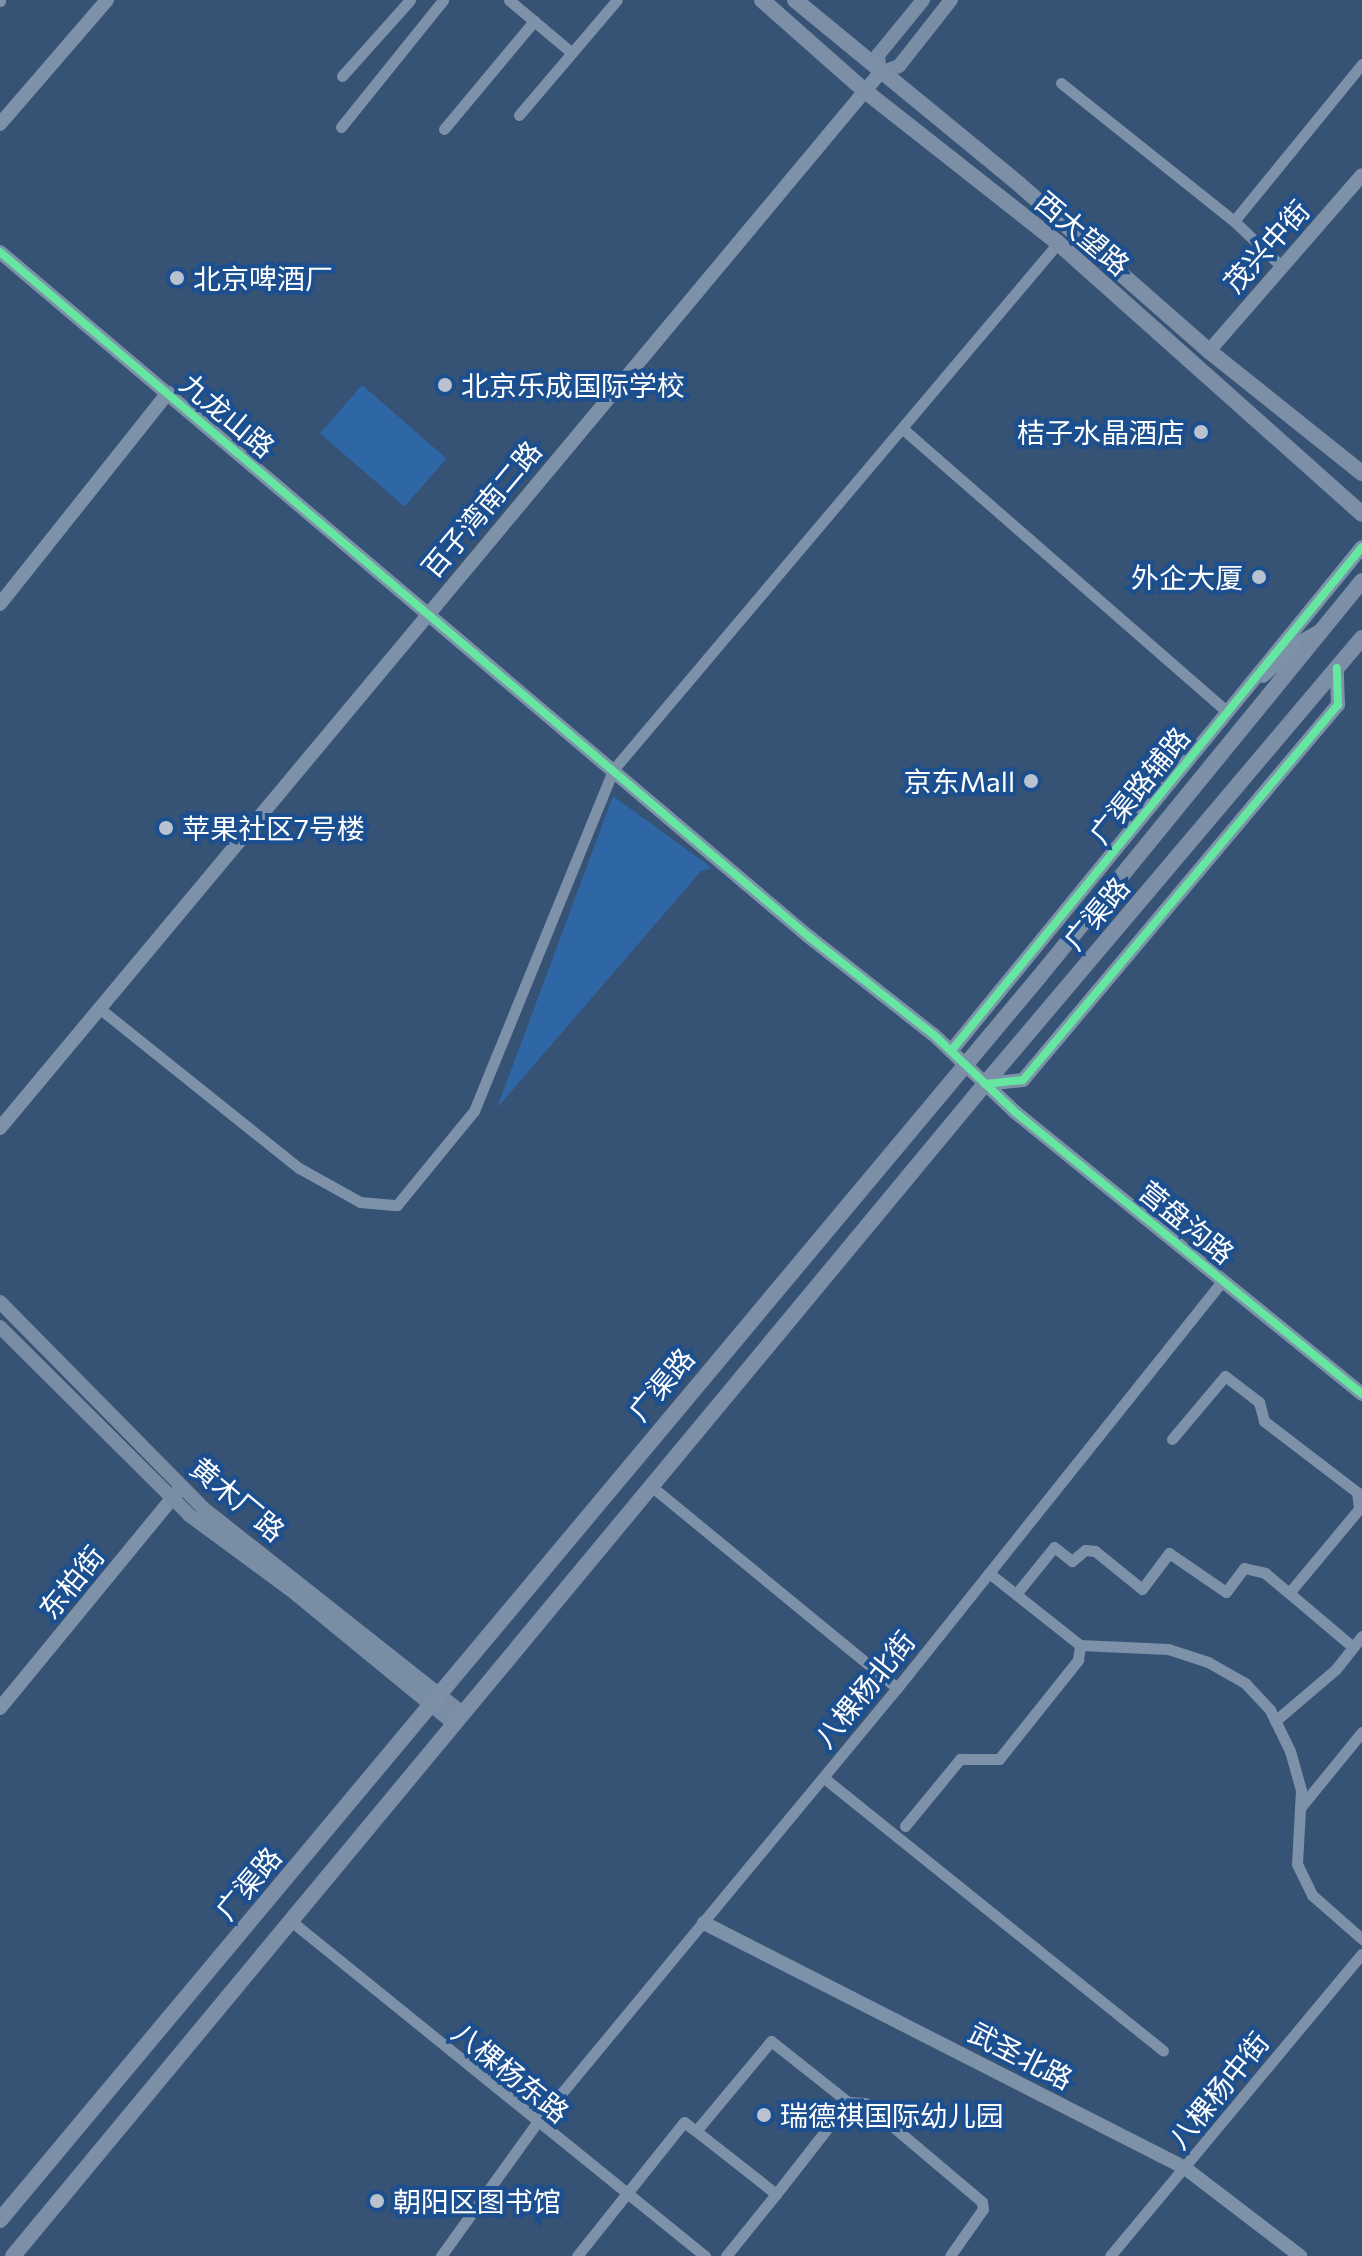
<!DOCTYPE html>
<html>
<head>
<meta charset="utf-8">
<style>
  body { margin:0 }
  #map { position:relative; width:1362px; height:2256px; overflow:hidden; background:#365274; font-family:Commissioner,"Noto Sans SC",sans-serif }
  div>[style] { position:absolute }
  .green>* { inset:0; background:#2f66a5; transform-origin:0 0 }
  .minor>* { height:11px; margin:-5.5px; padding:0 5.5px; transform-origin:5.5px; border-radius:5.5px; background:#7d92a8 }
  .tertiary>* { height:14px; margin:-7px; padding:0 7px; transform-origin:7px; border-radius:7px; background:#7d92a8 }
  .secondary>* { height:14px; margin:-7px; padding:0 7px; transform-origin:7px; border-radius:7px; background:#798da4 }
  .primary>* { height:16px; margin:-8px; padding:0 8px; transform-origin:8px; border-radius:8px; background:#7d8ea7 }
  .cycleway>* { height:8px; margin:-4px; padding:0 4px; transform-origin:4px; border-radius:4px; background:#66e7a1 }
  .dots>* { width:22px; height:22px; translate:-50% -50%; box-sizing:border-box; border:4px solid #1b4f8f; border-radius:50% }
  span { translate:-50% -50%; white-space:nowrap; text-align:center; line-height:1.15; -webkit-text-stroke:8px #1b4f8f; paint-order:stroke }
  .street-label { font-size:28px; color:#fff }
  .poi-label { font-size:28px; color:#fff }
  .left { translate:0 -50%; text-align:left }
  .right { translate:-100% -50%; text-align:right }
</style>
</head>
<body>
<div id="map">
  <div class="green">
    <i style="left:362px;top:385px;width:112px;height:64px;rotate:41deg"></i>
    <i style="clip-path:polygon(613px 796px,712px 868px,701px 871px,497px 1108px)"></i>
  </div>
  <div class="minor">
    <i style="left:509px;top:0;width:82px;rotate:40.1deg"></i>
    <i style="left:0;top:1px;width:1px;rotate:-90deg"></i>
    <i style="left:342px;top:76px;width:102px;rotate:-48.2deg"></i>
    <i style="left:1061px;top:83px;width:221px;rotate:38.6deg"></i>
    <i style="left:1234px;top:221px;width:62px;rotate:43.7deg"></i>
    <i style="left:519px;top:115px;width:151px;rotate:-49.6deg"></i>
    <i style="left:341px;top:127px;width:163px;rotate:-51.2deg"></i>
    <i style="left:444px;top:129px;width:141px;rotate:-50.2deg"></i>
    <i style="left:1234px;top:221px;width:203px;rotate:-50.8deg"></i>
    <i style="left:903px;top:429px;width:429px;rotate:41.1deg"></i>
    <i style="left:99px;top:1008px;width:256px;rotate:38.7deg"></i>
    <i style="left:299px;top:1168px;width:70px;rotate:29.1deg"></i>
    <i style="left:360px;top:1202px;width:37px;rotate:5deg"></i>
    <i style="left:397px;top:1205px;width:122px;rotate:-50.7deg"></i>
    <i style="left:474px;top:1111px;width:368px;rotate:-67.8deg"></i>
    <i style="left:613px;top:770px;width:690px;rotate:-49.82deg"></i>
    <i style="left:1172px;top:1439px;width:82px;rotate:-49.9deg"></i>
    <i style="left:1225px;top:1376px;width:43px;rotate:37.4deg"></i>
    <i style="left:1259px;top:1402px;width:20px;rotate:75deg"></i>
    <i style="left:1264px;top:1421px;width:117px;rotate:37.4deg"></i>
    <i style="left:1357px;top:1492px;width:17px;rotate:83deg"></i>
    <i style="left:1359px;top:1509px;width:109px;rotate:129.8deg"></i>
    <i style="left:1289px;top:1593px;width:84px;rotate:40.2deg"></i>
    <i style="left:651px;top:1486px;width:318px;rotate:39.4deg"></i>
    <i style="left:989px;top:1573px;width:116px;rotate:38.4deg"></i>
    <i style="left:1080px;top:1645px;width:88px;rotate:2.6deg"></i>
    <i style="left:1168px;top:1649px;width:42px;rotate:18deg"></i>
    <i style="left:1208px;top:1662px;width:43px;rotate:29.6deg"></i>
    <i style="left:1245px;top:1683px;width:37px;rotate:47deg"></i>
    <i style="left:1270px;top:1710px;width:46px;rotate:64deg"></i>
    <i style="left:1290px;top:1751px;width:41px;rotate:74.2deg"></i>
    <i style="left:1301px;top:1790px;width:74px;rotate:93.1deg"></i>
    <i style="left:1297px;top:1864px;width:34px;rotate:64deg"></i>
    <i style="left:1312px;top:1895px;width:67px;rotate:41.3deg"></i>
    <i style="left:1016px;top:1594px;width:60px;rotate:-51deg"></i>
    <i style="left:1054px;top:1547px;width:23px;rotate:38deg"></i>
    <i style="left:1072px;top:1561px;width:17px;rotate:-40deg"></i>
    <i style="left:1085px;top:1550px;width:10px;rotate:6deg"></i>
    <i style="left:1095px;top:1551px;width:60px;rotate:39deg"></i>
    <i style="left:1142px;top:1589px;width:45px;rotate:-53.1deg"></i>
    <i style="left:1169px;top:1553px;width:69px;rotate:34.4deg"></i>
    <i style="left:1226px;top:1592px;width:30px;rotate:-53deg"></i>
    <i style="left:1244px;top:1568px;width:22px;rotate:13deg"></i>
    <i style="left:1265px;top:1573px;width:31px;rotate:40deg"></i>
    <i style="left:1275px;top:1721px;width:80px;rotate:-40.4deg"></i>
    <i style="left:1336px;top:1669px;width:42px;rotate:-51.8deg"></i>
    <i style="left:824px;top:1778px;width:435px;rotate:38.8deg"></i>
    <i style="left:1300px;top:1808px;width:98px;rotate:-50.8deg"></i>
    <i style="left:905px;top:1826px;width:87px;rotate:-50.6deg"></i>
    <i style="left:960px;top:1759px;width:39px"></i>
    <i style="left:999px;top:1759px;width:127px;rotate:-51.4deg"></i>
    <i style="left:1078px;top:1660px;width:15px;rotate:-82deg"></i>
    <i style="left:291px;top:1921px;width:533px;rotate:38.98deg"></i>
    <i style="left:848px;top:2102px;width:17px;rotate:3deg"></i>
    <i style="left:865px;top:2103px;width:153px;rotate:40.2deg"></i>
    <i style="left:982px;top:2202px;width:7px;rotate:82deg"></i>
    <i style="left:983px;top:2209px;width:57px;rotate:125.1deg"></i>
    <i style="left:441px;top:2256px;width:163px;rotate:-54.3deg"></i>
    <i style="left:536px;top:2124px;width:566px;rotate:-50.38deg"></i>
    <i style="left:897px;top:1688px;width:522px;rotate:-51.37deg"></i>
    <i style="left:577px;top:2256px;width:171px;rotate:-51.4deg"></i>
    <i style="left:684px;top:2122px;width:15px;rotate:37deg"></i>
    <i style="left:726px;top:2256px;width:80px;rotate:-51.1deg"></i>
    <i style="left:776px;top:2194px;width:117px;rotate:-52deg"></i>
    <i style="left:848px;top:2102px;width:98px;rotate:-141.6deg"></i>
    <i style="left:771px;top:2041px;width:117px;rotate:129.8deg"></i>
    <i style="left:696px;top:2131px;width:102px;rotate:38.2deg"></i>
    <i style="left:1110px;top:2256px;width:393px;rotate:-50.2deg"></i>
  </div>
  <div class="tertiary">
    <i style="left:0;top:124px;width:164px;rotate:-49.2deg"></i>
    <i style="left:0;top:252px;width:1059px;rotate:40.25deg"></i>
    <i style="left:808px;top:936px;width:160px;rotate:38.2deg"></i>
    <i style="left:934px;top:1035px;width:112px;rotate:43.5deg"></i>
    <i style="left:1015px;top:1112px;width:447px;rotate:39.1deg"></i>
    <i style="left:1209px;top:351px;width:233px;rotate:-49deg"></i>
    <i style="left:0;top:604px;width:270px;rotate:-51.5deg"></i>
    <i style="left:1263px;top:676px;width:47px;rotate:-43.3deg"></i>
    <i style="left:1297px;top:644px;width:24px;rotate:-30deg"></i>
    <i style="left:951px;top:1051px;width:650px;rotate:-50.8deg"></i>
    <i style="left:985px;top:1084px;width:38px;rotate:-6deg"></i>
    <i style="left:1023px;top:1080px;width:490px;rotate:-50deg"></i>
    <i style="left:1338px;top:705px;width:37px;rotate:-92deg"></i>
    <i style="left:0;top:1128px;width:1374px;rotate:-50.17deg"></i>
    <i style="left:0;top:1708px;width:283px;rotate:-50.6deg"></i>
    <i style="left:704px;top:1923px;width:540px;rotate:26.99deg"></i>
    <i style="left:1185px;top:2168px;width:145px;rotate:37.4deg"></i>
  </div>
  <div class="secondary">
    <i style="left:923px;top:0;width:71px;rotate:129.3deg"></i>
    <i style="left:878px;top:55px;width:18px;rotate:84deg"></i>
    <i style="left:880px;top:73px;width:20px;rotate:-20deg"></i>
    <i style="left:899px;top:66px;width:84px;rotate:-51.8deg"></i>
    <i style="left:0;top:1302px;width:289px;rotate:45.4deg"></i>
    <i style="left:203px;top:1508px;width:331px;rotate:38.3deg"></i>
    <i style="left:0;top:1327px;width:267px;rotate:44.8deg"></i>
    <i style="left:189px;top:1515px;width:133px;rotate:36.4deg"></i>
    <i style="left:296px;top:1594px;width:205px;rotate:39.4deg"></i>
  </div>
  <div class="primary">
    <i style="left:762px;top:0;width:137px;rotate:41.5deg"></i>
    <i style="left:865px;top:91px;width:246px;rotate:38.2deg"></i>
    <i style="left:1058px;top:243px;width:407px;rotate:41.7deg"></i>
    <i style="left:795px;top:0;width:291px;rotate:39.4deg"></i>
    <i style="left:1020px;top:185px;width:252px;rotate:41.3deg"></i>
    <i style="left:1209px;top:351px;width:196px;rotate:38.6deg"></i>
    <i style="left:0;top:2220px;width:1620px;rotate:-50.11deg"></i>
    <i style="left:1039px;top:977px;width:511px;rotate:-50.8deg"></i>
    <i style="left:13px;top:2256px;width:1523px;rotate:-50.33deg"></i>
    <i style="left:985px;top:1084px;width:584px;rotate:-49.79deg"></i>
  </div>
  <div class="cycleway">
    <i style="left:0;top:252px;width:1059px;rotate:40.25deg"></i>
    <i style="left:808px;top:936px;width:160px;rotate:38.2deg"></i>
    <i style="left:934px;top:1035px;width:112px;rotate:43.5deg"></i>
    <i style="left:1015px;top:1112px;width:447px;rotate:39.1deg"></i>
    <i style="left:951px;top:1051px;width:650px;rotate:-50.8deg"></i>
    <i style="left:985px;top:1084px;width:38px;rotate:-6deg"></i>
    <i style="left:1023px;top:1080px;width:490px;rotate:-50deg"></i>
    <i style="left:1338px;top:705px;width:37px;rotate:-92deg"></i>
  </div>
  <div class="dots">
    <i style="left:177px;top:278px;background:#b9c2ce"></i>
    <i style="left:445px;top:385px;background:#b9c2ce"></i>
    <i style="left:1201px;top:432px;background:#b9c2ce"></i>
    <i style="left:1259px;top:577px;background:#b9c2ce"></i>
    <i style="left:1031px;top:781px;background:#b9c2ce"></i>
    <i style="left:166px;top:828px;background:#b9c2ce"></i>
    <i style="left:764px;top:2115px;background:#b9c2ce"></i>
    <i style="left:377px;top:2201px;background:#b9c2ce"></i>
  </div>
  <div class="street-label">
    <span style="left:1083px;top:233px;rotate:40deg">西大望路</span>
    <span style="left:1266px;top:246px;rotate:-48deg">茂兴中街</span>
    <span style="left:228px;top:415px;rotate:40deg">九龙山路</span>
    <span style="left:481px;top:509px;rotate:-50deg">百子湾南二路</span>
    <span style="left:1139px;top:785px;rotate:-51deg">广渠路辅路</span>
    <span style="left:1096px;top:913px;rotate:-50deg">广渠路</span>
    <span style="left:1187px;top:1222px;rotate:39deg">营盘沟路</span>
    <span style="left:661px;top:1384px;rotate:-50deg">广渠路</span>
    <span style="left:238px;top:1499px;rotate:40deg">黄木厂路</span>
    <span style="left:71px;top:1582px;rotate:-51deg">东柏街</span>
    <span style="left:864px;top:1689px;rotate:-51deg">八棵杨北街</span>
    <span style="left:248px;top:1883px;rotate:-50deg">广渠路</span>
    <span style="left:1021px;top:2055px;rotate:27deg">武圣北路</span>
    <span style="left:511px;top:2072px;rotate:39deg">八棵杨东路</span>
    <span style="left:1218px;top:2090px;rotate:-51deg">八棵杨中街</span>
  </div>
  <div class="poi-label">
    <span class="left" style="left:193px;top:278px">北京啤酒厂</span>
    <span class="left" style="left:461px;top:385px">北京乐成国际学校</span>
    <span class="right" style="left:1185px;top:432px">桔子水晶酒店</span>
    <span class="right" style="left:1243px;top:577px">外企大厦</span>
    <span class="right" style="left:1015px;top:781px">京东Mall</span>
    <span class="left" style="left:182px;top:828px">苹果社区7号楼</span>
    <span class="left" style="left:780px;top:2115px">瑞德祺国际幼儿园</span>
    <span class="left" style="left:393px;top:2201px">朝阳区图书馆</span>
  </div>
</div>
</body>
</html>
